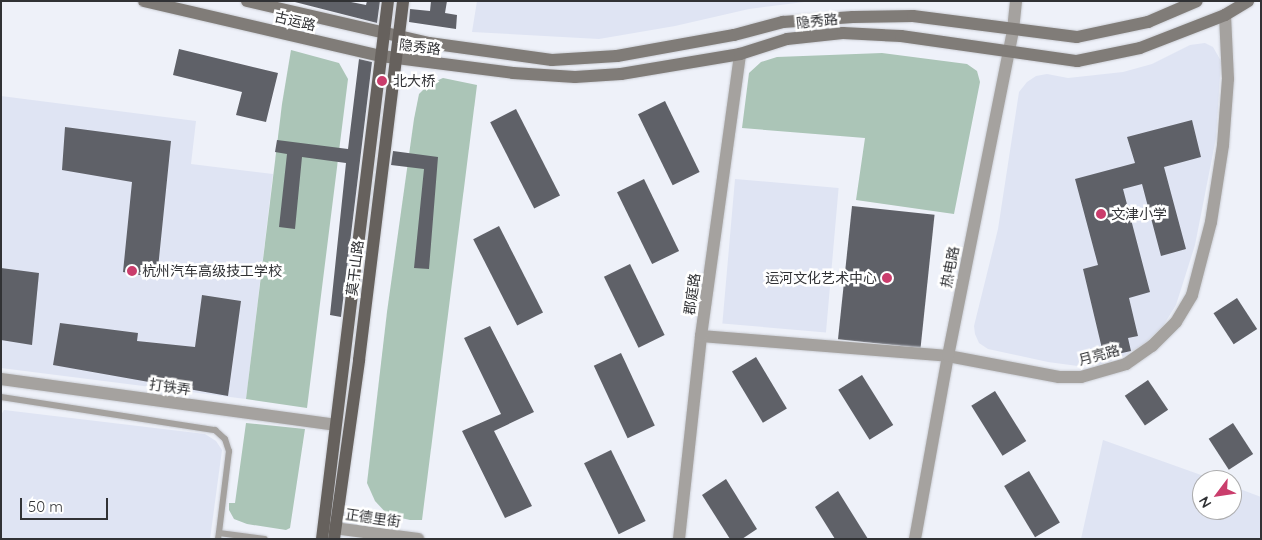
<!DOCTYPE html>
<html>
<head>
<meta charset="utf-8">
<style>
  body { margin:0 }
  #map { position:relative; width:1262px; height:540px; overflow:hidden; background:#eef1f9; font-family:Quicksand,"Noto Sans SC",sans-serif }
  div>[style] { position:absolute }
  .built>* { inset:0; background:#dfe4f3; transform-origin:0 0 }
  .green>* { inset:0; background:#abc5b7 }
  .building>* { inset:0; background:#5f6168; transform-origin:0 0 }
  .roads { filter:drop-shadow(0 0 1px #cccfd6) drop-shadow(0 0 1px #cccfd6) }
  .service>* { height:6px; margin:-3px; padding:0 3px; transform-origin:3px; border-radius:3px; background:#a5a29f }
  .minor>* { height:12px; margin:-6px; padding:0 6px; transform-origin:6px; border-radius:6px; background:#a5a29f }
  .tertiary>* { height:12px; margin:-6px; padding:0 6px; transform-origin:6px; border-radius:6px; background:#a5a29f }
  .secondary>* { height:12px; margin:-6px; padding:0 6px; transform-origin:6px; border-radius:6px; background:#807c78 }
  .primary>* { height:12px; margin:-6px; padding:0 6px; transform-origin:6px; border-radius:6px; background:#66615d }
  .dots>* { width:14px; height:14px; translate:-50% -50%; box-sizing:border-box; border:2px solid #fff; border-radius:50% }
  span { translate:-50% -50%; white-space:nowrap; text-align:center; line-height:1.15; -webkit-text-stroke:5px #fff; paint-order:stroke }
  .street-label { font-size:14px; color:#313235 }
  .poi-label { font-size:14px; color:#313235 }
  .left { translate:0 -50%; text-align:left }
  .right { translate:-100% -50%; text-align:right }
  .frame { position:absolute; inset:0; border:2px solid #313235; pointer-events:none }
  .north { position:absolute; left:1192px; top:470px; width:50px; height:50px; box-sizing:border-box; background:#fff; border:1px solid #adadae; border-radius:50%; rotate:239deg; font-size:14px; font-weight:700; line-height:20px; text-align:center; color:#313235 }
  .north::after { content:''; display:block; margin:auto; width:18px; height:22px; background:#ca3d6c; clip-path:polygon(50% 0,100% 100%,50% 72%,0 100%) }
  .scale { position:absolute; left:20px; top:498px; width:88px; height:22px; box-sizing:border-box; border:2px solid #313235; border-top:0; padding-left:6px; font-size:15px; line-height:18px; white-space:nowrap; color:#313235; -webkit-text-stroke:4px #fff; paint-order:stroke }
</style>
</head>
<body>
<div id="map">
  <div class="built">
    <i style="clip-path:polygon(477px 1px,812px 1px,749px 9px,675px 26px,599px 39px,472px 32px)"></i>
    <i style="clip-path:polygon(1205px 43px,1213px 47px,1221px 61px,1216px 138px,1195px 245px,1176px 305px,1163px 326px,1144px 344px,1122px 357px,1099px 365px,1078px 366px,1048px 362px,988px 349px,979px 343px,975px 334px,974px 326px,998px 229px,1019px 92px,1027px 82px,1036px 76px,1047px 74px,1068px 78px,1123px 72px,1152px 64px,1190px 45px)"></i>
    <i style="clip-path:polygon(1px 96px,196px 121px,191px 164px,273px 174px,246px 399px,1px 368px)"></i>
    <i style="left:735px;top:179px;width:104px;height:145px;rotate:5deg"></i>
    <i style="clip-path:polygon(4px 410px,205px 434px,216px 441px,222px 450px,210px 539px,1px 539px,1px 415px)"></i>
    <i style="clip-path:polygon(1103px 440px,1215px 480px,1202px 480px,1202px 510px,1232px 510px,1232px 486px,1261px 497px,1261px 539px,1081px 539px)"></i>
  </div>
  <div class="green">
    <i style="clip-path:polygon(291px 50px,339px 63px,348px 79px,307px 408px,246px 399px,282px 104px)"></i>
    <i style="clip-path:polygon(882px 53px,967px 64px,977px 71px,980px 82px,954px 214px,856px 200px,865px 138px,742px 128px,749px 73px,761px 62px,777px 57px)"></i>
    <i style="clip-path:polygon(443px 78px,477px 85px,422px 520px,410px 520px,388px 515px,375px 501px,367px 483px,387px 312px,414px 119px,419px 94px,429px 84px)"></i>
    <i style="clip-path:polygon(246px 423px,305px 429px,290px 528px,286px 530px,247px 524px,234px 519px,229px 510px,229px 503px,235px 503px)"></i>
  </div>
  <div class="building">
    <i style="clip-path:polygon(291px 1px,346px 1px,366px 5px,367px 1px,380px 1px,377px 23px)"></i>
    <i style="clip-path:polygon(431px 1px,447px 1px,445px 13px,457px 15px,456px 29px,409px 22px,410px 9px,430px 11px)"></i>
    <i style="clip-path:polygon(179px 49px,278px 73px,266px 122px,236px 115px,242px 92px,173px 75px)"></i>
    <i style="clip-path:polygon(359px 59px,372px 62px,341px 317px,330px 315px,346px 163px,302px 157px,295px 229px,279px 227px,287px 154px,275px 152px,277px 140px,348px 149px)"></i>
    <i style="left:665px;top:101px;width:79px;height:30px;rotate:64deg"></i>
    <i style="left:516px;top:109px;width:97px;height:29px;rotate:63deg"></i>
    <i style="clip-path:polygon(1192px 120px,1201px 157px,1164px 167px,1186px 249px,1161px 256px,1142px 184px,1123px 189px,1150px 292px,1129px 298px,1138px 336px,1128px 338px,1131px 351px,1104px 357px,1083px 269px,1098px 265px,1075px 179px,1135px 163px,1127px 137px)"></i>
    <i style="clip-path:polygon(65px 127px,171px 141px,157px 278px,123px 272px,132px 182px,62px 170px)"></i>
    <i style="clip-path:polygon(393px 151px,438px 157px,429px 269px,414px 268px,424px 169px,391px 165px)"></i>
    <i style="left:644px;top:179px;width:80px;height:30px;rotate:64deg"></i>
    <i style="left:852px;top:206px;width:83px;height:134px;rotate:6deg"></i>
    <i style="left:499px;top:226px;width:97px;height:29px;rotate:63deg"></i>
    <i style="left:630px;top:264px;width:79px;height:29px;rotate:64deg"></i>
    <i style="clip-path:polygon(1px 268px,39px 273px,32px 345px,1px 340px)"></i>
    <i style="clip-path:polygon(202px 295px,241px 301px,228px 396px,53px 365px,60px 323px,138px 333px,137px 341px,195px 347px)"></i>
    <i style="left:1237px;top:298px;width:37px;height:28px;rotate:57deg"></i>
    <i style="clip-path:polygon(490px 326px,534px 412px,494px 431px,532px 506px,505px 518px,462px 431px,501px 414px,464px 338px)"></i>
    <i style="left:621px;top:353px;width:80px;height:30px;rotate:65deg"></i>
    <i style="left:756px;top:357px;width:60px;height:28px;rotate:59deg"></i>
    <i style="left:862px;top:375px;width:59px;height:28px;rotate:58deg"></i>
    <i style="left:1148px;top:380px;width:36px;height:28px;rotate:56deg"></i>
    <i style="left:995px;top:391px;width:59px;height:28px;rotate:58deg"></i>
    <i style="left:1233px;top:423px;width:37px;height:29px;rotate:57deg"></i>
    <i style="left:611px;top:450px;width:79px;height:30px;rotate:64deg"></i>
    <i style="left:1029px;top:471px;width:60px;height:29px;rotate:59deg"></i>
    <i style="clip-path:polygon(726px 479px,757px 529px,742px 539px,730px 539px,702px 495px)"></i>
    <i style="clip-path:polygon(838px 491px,868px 539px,835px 539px,815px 507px)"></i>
  </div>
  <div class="roads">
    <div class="service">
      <i style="left:1px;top:397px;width:217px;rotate:8.8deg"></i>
      <i style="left:215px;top:430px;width:13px;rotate:42deg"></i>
      <i style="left:225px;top:439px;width:13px;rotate:72deg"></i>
      <i style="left:229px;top:451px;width:83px;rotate:97deg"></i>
      <i style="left:218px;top:539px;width:6px;rotate:-81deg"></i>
      <i style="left:219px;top:533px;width:46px;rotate:7.4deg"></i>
    </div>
    <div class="minor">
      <i style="left:701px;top:336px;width:248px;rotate:4.6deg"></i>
      <i style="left:948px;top:356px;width:113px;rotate:10.7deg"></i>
      <i style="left:1059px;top:377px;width:22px"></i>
      <i style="left:1081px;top:377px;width:47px;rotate:-16.1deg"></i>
      <i style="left:1126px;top:364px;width:32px;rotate:-35deg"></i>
      <i style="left:1152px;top:346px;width:34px;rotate:-45deg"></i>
      <i style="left:1176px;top:322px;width:31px;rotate:-59deg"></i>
      <i style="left:1192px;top:295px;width:75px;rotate:-75.4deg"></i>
      <i style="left:1211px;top:222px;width:78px;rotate:-81.1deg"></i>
      <i style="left:1223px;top:145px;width:66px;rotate:-85.7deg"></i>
      <i style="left:1228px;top:79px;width:64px;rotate:-92.7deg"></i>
      <i style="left:1px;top:379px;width:337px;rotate:7.8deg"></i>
      <i style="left:679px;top:539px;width:204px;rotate:-83.8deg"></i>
      <i style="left:701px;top:336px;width:285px;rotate:-82.1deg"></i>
    </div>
    <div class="tertiary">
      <i style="left:326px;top:527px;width:93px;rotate:7.4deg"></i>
      <i style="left:915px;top:539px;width:186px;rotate:-79.8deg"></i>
      <i style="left:948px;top:356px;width:332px;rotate:-78.7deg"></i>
      <i style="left:1013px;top:30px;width:29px;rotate:-84deg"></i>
    </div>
    <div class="secondary">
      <i style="left:144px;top:1px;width:243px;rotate:13.1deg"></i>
      <i style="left:381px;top:56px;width:133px;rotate:7.3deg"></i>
      <i style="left:513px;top:73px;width:62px;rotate:3.7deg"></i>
      <i style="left:575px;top:77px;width:46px;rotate:-3.7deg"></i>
      <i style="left:621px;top:74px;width:121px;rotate:-9.5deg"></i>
      <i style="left:740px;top:54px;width:49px;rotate:-17.7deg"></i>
      <i style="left:787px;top:39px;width:56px;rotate:-6.1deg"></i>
      <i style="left:843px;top:33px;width:58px;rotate:3deg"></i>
      <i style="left:901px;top:36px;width:178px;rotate:8.1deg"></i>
      <i style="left:1077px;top:61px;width:64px;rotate:-11.7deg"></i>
      <i style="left:1140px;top:48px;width:91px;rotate:-21.2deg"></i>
      <i style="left:1225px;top:15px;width:27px;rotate:-31deg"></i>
      <i style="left:247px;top:1px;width:187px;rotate:13deg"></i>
      <i style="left:429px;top:43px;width:124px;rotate:7.9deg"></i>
      <i style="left:552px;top:60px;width:65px;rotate:-3.5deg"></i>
      <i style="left:617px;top:56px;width:119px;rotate:-10.2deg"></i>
      <i style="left:734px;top:35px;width:51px;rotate:-14.9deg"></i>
      <i style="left:783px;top:22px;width:70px;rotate:-4.1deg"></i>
      <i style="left:853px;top:17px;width:60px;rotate:-1deg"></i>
      <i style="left:913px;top:16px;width:165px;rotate:7.3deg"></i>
      <i style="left:1077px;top:37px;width:73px;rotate:-11.9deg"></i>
      <i style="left:1148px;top:22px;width:53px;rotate:-23.2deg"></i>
    </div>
    <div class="primary">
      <i style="left:322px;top:539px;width:542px;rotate:-83.01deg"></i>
      <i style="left:334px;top:539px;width:181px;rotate:-82deg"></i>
      <i style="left:359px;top:360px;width:362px;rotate:-83deg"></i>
    </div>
  </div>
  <div class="dots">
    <i style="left:382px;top:81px;background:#ca3d6c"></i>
    <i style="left:1101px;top:214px;background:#ca3d6c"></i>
    <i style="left:132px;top:271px;background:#ca3d6c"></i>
    <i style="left:887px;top:278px;background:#ca3d6c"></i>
  </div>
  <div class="street-label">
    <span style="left:295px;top:21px;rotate:13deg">古运路</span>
    <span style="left:817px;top:21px;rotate:-6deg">隐秀路</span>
    <span style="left:420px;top:47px;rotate:7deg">隐秀路</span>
    <span style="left:950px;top:267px;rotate:-79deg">热电路</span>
    <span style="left:355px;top:268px;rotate:-83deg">莫干山路</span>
    <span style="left:692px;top:294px;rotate:-82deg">郡庭路</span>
    <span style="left:1099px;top:355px;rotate:-15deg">月亮路</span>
    <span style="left:170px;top:387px;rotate:8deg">打铁弄</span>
    <span style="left:373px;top:518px;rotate:8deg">正德里街</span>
  </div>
  <div class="poi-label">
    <span class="left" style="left:393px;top:81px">北大桥</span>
    <span class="left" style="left:1111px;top:214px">文津小学</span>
    <span class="left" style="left:142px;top:271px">杭州汽车高级技工学校</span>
    <span class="right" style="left:877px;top:278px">运河文化艺术中心</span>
  </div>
  <div class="frame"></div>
  <div class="north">N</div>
  <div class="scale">50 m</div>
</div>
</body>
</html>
